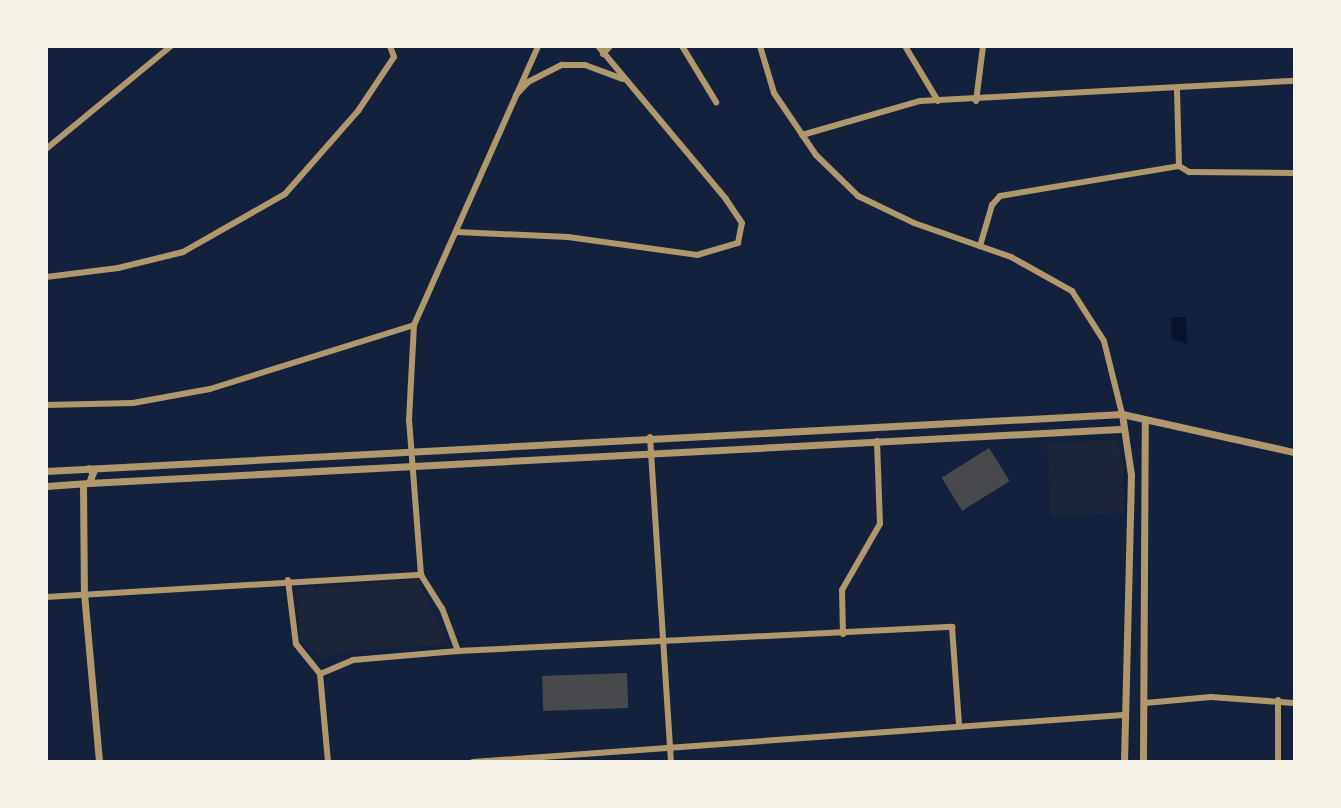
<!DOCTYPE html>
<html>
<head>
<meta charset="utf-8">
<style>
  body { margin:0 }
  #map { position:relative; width:1341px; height:808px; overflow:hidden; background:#14213d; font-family:Commissioner,sans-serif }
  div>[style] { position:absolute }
  .green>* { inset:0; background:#1d2539 }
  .water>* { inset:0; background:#0b132b }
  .building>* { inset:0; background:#48494c; transform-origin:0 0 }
  .minor>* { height:6px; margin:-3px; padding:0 3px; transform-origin:3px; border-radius:3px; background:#b1986c }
  .tertiary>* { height:7px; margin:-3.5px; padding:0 3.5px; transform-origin:3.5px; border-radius:3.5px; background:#b1986c }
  span { translate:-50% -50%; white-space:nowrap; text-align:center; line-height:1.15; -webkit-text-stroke:4.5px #f6f1e7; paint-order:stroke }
  .frame { position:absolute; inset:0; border:48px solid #f6f1e7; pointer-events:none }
</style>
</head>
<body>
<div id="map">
  <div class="green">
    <i style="clip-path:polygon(1116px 440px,1123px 463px,1124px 513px,1051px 516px,1047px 443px)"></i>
    <i style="clip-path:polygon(418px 579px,448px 645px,354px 650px,322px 659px,300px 641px,296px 589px)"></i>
  </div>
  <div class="water">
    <i style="clip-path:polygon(1171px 317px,1186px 317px,1187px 344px,1171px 339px)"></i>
  </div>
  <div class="building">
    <i style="left:989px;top:448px;width:39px;height:56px;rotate:58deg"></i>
    <i style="left:627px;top:673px;width:35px;height:85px;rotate:88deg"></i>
  </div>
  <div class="minor">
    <i style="left:682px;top:46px;width:66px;rotate:58.7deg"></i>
    <i style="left:760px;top:46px;width:49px;rotate:73.4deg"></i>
    <i style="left:774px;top:93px;width:75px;rotate:55.9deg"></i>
    <i style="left:816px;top:155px;width:59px;rotate:44.3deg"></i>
    <i style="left:858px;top:196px;width:62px;rotate:25.7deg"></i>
    <i style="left:914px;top:223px;width:103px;rotate:19.3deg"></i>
    <i style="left:1011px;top:257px;width:70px;rotate:29.1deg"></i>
    <i style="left:1072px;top:291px;width:59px;rotate:57.4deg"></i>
    <i style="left:1104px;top:341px;width:75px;rotate:76.1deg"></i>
    <i style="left:905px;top:46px;width:64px;rotate:59deg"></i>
    <i style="left:603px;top:54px;width:11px;rotate:-49deg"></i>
    <i style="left:1177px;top:90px;width:76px;rotate:88.5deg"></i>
    <i style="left:516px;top:95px;width:18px;rotate:-47deg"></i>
    <i style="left:528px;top:82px;width:38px;rotate:-27deg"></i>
    <i style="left:562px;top:65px;width:23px"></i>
    <i style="left:585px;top:65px;width:40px;rotate:20.2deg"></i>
    <i style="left:976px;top:101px;width:55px;rotate:-82.7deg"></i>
    <i style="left:802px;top:135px;width:123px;rotate:-16.1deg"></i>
    <i style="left:920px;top:101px;width:375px;rotate:-3.1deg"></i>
    <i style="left:46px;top:149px;width:162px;rotate:-39.5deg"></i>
    <i style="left:457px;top:232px;width:111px;rotate:2.6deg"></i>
    <i style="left:568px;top:237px;width:130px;rotate:7.9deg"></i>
    <i style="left:697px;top:255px;width:43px;rotate:-16.3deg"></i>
    <i style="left:738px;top:243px;width:20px;rotate:-79deg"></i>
    <i style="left:742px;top:223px;width:29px;rotate:-124deg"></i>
    <i style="left:726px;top:199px;width:199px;rotate:-129.9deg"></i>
    <i style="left:980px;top:246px;width:43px;rotate:-73.7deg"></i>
    <i style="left:992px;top:205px;width:12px;rotate:-48deg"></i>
    <i style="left:1000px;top:196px;width:181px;rotate:-9.5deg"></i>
    <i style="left:1179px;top:166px;width:12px;rotate:31deg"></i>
    <i style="left:1189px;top:172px;width:105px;rotate:0.5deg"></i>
    <i style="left:46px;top:277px;width:73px;rotate:-7.1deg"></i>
    <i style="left:118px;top:268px;width:67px;rotate:-13.8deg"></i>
    <i style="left:183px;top:252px;width:117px;rotate:-29.6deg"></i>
    <i style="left:285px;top:194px;width:111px;rotate:-48.7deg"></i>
    <i style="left:358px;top:111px;width:65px;rotate:-56.3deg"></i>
    <i style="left:394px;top:57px;width:12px;rotate:-110deg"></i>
    <i style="left:46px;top:405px;width:87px;rotate:-1.3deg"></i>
    <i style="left:133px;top:403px;width:78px;rotate:-10.3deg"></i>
    <i style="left:210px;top:389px;width:214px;rotate:-17.4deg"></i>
    <i style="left:650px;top:437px;width:326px;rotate:86.3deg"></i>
    <i style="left:421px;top:575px;width:39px;rotate:58deg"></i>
    <i style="left:442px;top:608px;width:46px;rotate:69.6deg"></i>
    <i style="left:288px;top:580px;width:64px;rotate:82.9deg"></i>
    <i style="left:296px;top:644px;width:38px;rotate:51deg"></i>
    <i style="left:320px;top:674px;width:88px;rotate:84.8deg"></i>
    <i style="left:46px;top:597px;width:376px;rotate:-3.4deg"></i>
    <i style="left:421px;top:575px;width:155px;rotate:-94.4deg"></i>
    <i style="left:409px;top:420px;width:95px;rotate:-87deg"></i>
    <i style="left:414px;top:325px;width:305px;rotate:-66deg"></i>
    <i style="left:843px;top:634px;width:44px;rotate:-91.3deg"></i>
    <i style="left:842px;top:590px;width:76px;rotate:-60.1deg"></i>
    <i style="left:880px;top:524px;width:83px;rotate:-92.1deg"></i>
    <i style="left:320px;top:674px;width:36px;rotate:-23deg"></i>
    <i style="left:353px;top:660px;width:105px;rotate:-4.9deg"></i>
    <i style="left:458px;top:651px;width:495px;rotate:-2.8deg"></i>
    <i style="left:952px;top:627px;width:98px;rotate:85.9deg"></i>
    <i style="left:1145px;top:703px;width:66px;rotate:-5.2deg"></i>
    <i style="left:1211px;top:697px;width:83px;rotate:4.1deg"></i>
    <i style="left:473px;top:762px;width:652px;rotate:-4.14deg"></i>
    <i style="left:1278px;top:762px;width:62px;rotate:-90deg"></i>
  </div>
  <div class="tertiary">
    <i style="left:1122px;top:414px;width:62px;rotate:81.6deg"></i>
    <i style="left:1131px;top:475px;width:287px;rotate:91.4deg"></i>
    <i style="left:46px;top:471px;width:1078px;rotate:-3.03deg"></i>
    <i style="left:1122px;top:414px;width:176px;rotate:12.5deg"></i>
    <i style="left:89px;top:483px;width:1032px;rotate:-3deg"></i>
    <i style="left:83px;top:484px;width:109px;rotate:89.5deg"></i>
    <i style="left:84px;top:593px;width:170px;rotate:84.9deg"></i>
    <i style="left:46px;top:486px;width:43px;rotate:-4deg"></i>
    <i style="left:89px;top:483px;width:12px;rotate:-70deg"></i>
    <i style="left:93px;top:472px;width:6px;rotate:-141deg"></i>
    <i style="left:1143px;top:762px;width:342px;rotate:-89.7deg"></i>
  </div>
  <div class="frame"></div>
</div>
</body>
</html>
